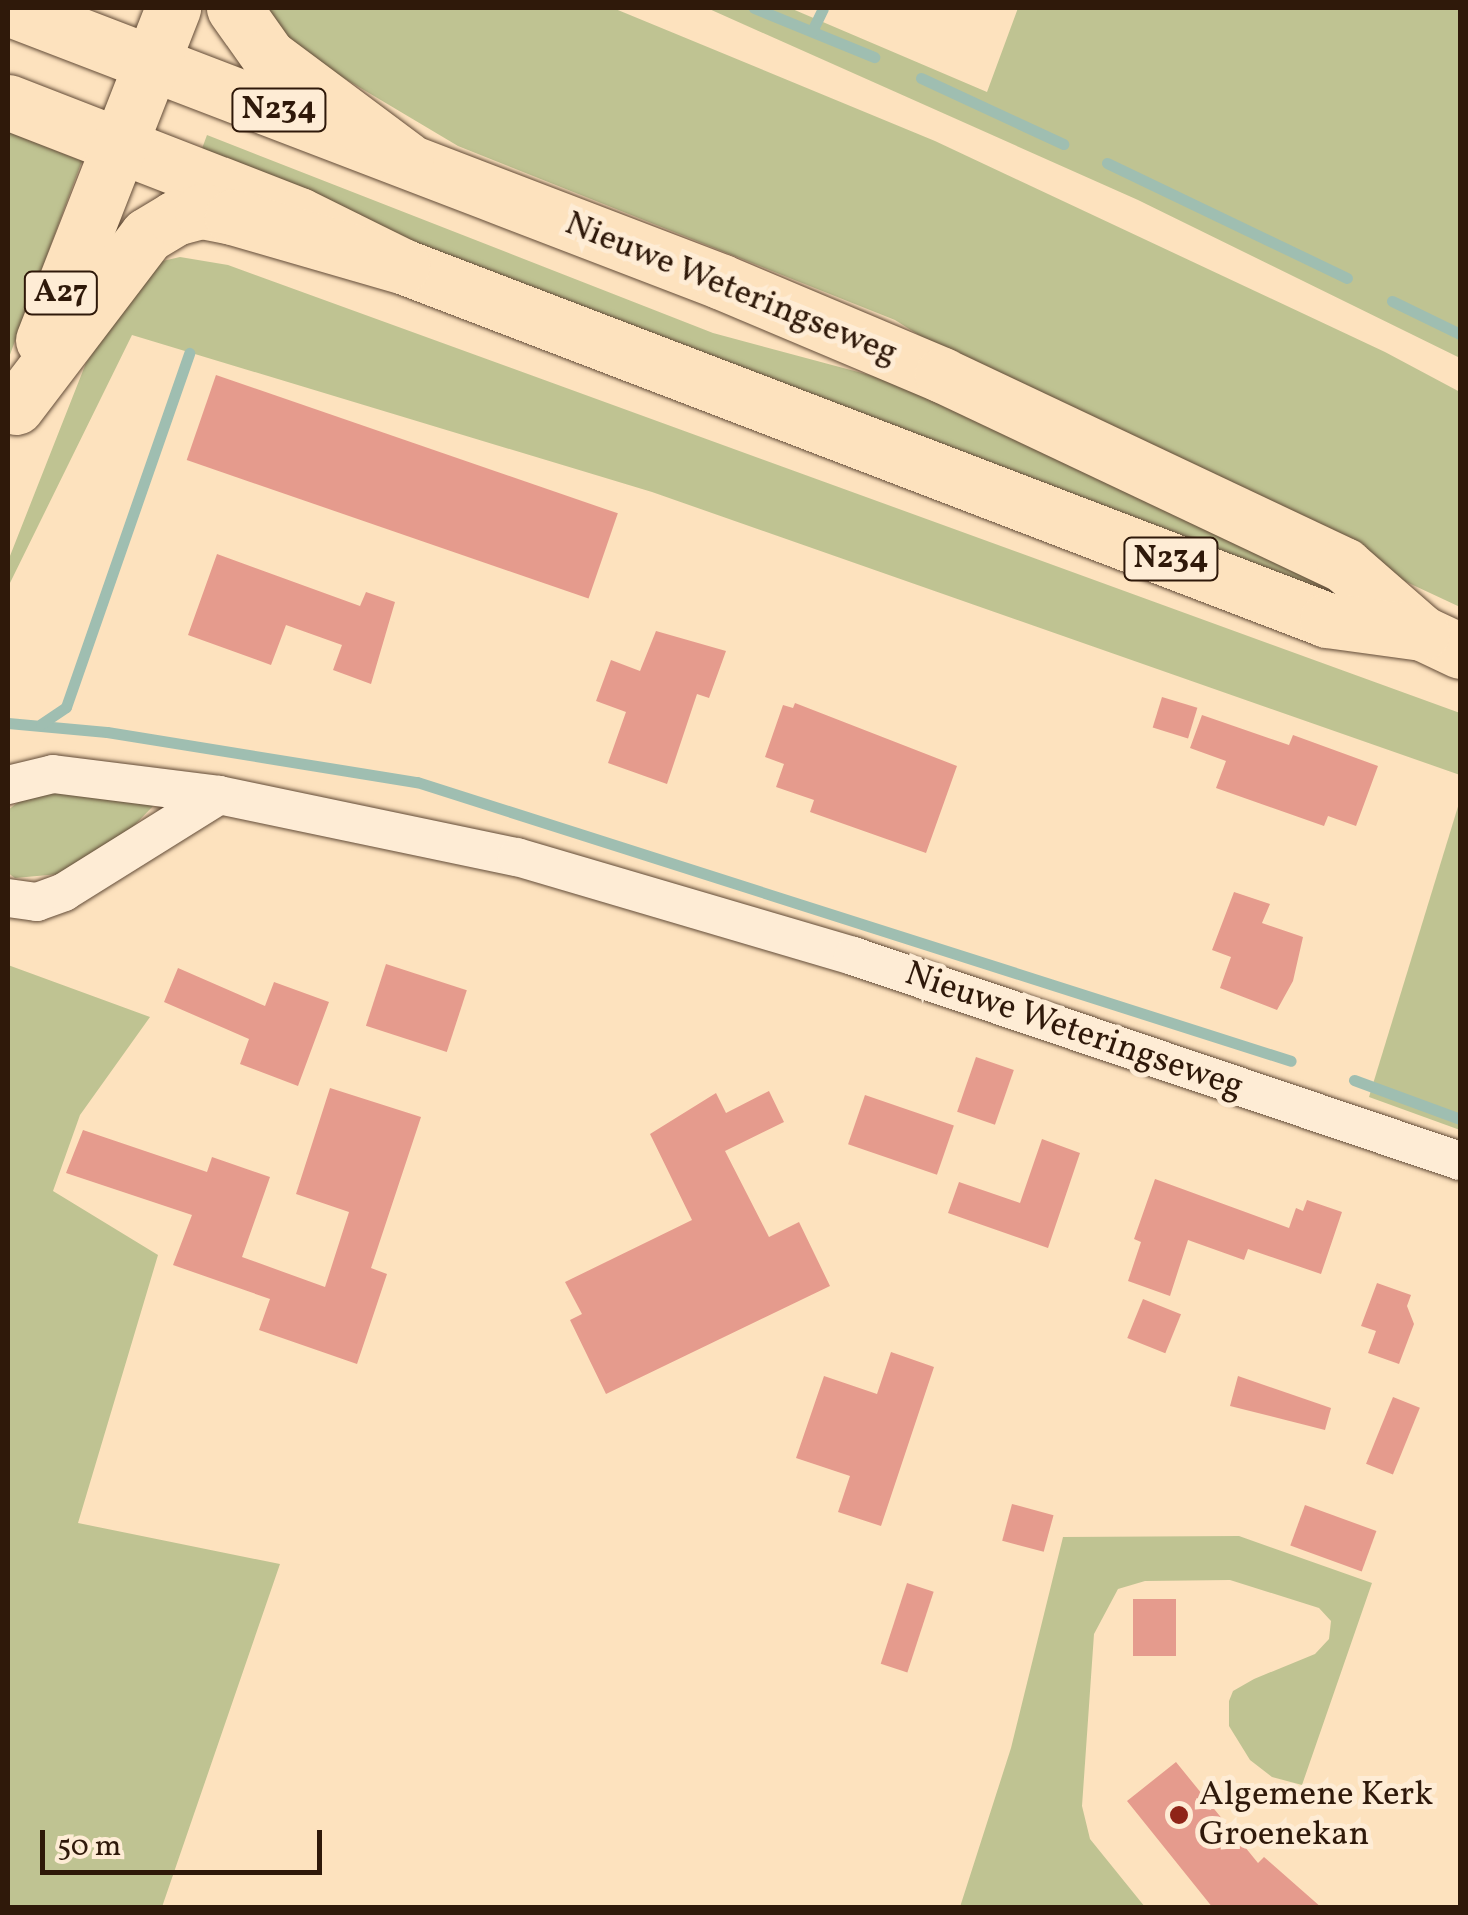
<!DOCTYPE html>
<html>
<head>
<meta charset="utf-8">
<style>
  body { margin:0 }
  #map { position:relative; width:1468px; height:1915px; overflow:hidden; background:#fde2be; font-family:Vollkorn,serif }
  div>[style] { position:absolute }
  .green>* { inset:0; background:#bfc392 }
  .stream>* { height:11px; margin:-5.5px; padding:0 5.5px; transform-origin:5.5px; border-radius:5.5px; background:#9fbeb1 }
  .building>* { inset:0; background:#e59b8d; transform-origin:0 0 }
  .roads { filter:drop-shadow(0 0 2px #624b37) drop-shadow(0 0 2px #624b37) }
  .minor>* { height:38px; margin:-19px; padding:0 19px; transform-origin:19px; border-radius:19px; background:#feecd5 }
  .primary>* { height:55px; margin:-27.5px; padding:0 27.5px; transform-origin:27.5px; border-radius:27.5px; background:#fde2be }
  .motorway>* { height:55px; margin:-27.5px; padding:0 27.5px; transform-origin:27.5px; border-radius:27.5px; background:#fde2be }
  .dots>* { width:28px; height:28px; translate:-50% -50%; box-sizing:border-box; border:5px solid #feecd5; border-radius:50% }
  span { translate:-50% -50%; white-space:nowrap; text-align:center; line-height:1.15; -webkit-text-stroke:10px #feecd5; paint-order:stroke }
  .shield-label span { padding:2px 8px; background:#feecd5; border:2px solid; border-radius:8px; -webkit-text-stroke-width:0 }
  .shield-label { font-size:32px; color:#2f190a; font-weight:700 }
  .street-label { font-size:35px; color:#2f190a }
  .poi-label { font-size:35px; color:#2f190a }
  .left { translate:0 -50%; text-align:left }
  .frame { position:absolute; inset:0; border:10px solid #2f190a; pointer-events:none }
  .scale { position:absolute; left:40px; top:1830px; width:282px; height:45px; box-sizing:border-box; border:5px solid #2f190a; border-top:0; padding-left:12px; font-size:30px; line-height:35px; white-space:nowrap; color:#2f190a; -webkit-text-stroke:8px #feecd5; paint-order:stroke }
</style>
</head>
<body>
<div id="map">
  <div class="green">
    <i style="clip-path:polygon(263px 8px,613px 8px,935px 141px,1385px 352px,1460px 392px,1460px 607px,1040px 411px,895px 320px,458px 146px,295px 49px)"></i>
    <i style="clip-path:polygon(707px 8px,790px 8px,987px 92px,1018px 8px,1460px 8px,1460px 358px,1138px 200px)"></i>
    <i style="clip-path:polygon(8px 132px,82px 161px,8px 360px)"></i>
    <i style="clip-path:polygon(207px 135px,713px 333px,903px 384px,1333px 578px,1341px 602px,1323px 603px,1184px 536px,957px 455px,197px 162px)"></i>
    <i style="clip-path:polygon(180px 257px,228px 265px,1460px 713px,1460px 775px,652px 492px,132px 335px,8px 587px,8px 561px,86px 363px,154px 263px)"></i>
    <i style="clip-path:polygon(42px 784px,156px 803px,127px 833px,59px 874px,15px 878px,8px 873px,8px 810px)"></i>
    <i style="clip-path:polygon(1460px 800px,1460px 1130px,1369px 1097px)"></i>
    <i style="clip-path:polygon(8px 965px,150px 1017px,80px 1115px,53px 1191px,158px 1255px,78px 1523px,280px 1564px,162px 1907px,8px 1907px)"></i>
    <i style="clip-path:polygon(1239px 1536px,1372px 1583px,1302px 1785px,1272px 1777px,1250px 1760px,1229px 1726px,1229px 1701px,1233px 1691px,1254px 1679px,1315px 1654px,1329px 1639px,1331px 1621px,1319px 1608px,1230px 1580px,1145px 1581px,1118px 1589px,1094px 1634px,1082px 1806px,1090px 1839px,1145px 1907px,960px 1907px,1011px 1748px,1063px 1537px)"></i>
  </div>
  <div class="stream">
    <i style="left:754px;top:8px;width:130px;rotate:22.2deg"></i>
    <i style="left:812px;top:31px;width:25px;rotate:-64deg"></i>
    <i style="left:921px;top:78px;width:157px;rotate:24.9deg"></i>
    <i style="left:1107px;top:163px;width:266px;rotate:25.6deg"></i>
    <i style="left:1392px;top:301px;width:76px;rotate:25.9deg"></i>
    <i style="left:8px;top:723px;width:99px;rotate:5.2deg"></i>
    <i style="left:107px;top:732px;width:314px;rotate:9.2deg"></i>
    <i style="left:417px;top:782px;width:917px;rotate:17.7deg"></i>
    <i style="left:41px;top:724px;width:30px;rotate:-34deg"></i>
    <i style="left:66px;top:707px;width:375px;rotate:-70.8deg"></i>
    <i style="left:1354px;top:1080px;width:113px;rotate:20.2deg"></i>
  </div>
  <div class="building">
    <i style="left:216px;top:375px;width:425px;height:90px;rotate:19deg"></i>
    <i style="clip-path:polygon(217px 554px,360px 606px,366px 592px,395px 602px,371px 684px,333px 670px,342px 645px,286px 625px,271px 665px,188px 635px)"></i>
    <i style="clip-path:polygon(656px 631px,726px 651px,709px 698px,697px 694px,667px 784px,608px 763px,626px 712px,596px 701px,611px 660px,640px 671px)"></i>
    <i style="left:1162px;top:697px;width:37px;height:32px;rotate:17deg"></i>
    <i style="clip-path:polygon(795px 703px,957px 766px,926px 853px,810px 812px,814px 800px,776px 787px,784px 764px,765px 757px,783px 705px,793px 708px)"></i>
    <i style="clip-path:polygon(1202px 715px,1289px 745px,1293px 735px,1378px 766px,1356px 826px,1328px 816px,1324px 826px,1216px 788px,1226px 761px,1190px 748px)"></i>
    <i style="clip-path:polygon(1234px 892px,1270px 904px,1262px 923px,1303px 937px,1293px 981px,1277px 1010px,1220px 988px,1231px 957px,1212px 950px)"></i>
    <i style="left:386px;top:964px;width:85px;height:65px;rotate:18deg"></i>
    <i style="clip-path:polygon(178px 968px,265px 1006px,274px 982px,329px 1002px,298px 1086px,240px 1064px,249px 1039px,164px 1002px)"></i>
    <i style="left:976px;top:1057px;width:40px;height:58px;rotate:19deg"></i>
    <i style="clip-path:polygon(330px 1088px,421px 1117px,371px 1268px,387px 1274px,357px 1364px,259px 1330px,270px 1299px,173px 1265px,192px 1215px,66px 1173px,83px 1130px,207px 1172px,212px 1157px,270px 1177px,242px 1257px,325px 1287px,349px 1212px,296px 1194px)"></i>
    <i style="clip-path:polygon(769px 1091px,784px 1122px,725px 1151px,769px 1237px,799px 1222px,830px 1286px,606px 1394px,570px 1320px,582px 1314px,565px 1282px,692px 1220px,650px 1134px,716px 1093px,726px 1113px)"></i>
    <i style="left:865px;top:1095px;width:94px;height:52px;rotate:19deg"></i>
    <i style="clip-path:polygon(1042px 1139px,1080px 1153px,1048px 1248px,948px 1213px,959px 1182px,1020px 1203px)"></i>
    <i style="clip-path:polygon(1155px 1179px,1289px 1228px,1296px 1208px,1303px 1211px,1307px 1200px,1342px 1212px,1321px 1274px,1248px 1249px,1244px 1260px,1188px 1240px,1170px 1296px,1128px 1281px,1141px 1242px,1134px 1239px)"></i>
    <i style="clip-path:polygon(1377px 1283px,1411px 1295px,1407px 1306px,1414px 1324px,1399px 1364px,1368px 1353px,1376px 1331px,1361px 1326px)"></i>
    <i style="left:1143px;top:1299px;width:41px;height:42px;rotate:22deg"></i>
    <i style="clip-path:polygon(891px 1352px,934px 1367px,881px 1526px,838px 1512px,850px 1476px,796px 1458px,824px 1376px,877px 1394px)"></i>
    <i style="clip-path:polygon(1238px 1376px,1331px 1408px,1325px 1430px,1230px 1406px)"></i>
    <i style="left:1393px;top:1397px;width:29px;height:72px;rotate:22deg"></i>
    <i style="left:1012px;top:1504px;width:43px;height:38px;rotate:15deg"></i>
    <i style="left:1305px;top:1505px;width:76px;height:43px;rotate:20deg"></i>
    <i style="left:907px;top:1583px;width:28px;height:85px;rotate:18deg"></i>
    <i style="left:1133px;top:1599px;width:43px;height:57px"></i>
    <i style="clip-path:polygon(1176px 1762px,1258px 1863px,1264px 1857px,1322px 1908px,1213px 1908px,1127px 1801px)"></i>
  </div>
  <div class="roads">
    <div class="minor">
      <i style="left:8px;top:785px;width:46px;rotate:-13.7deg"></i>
      <i style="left:53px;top:774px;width:167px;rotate:7.2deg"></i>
      <i style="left:219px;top:795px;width:304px;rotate:11.8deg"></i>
      <i style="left:517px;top:857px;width:350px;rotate:16.4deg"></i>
      <i style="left:853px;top:956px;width:641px;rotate:18.66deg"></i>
      <i style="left:8px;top:898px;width:29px;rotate:8deg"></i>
      <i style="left:37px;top:902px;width:29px;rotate:-20deg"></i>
      <i style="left:64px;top:892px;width:183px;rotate:-32deg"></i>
    </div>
    <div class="primary">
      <i style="left:8px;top:8px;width:765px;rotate:20.99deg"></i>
      <i style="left:722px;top:282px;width:239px;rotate:22.9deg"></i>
      <i style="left:942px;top:375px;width:445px;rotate:25.3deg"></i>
      <i style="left:1344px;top:565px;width:103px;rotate:41.1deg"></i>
      <i style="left:1422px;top:633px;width:42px;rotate:25.3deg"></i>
      <i style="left:8px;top:102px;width:312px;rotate:21.2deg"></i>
      <i style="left:299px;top:215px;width:115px;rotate:26.3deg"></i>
      <i style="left:402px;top:266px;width:990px;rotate:20.94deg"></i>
      <i style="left:1327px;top:620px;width:96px;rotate:7.8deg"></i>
    </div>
    <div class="motorway">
      <i style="left:234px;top:8px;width:59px;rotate:54.7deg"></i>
      <i style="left:268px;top:56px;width:172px;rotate:36.7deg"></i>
      <i style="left:43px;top:340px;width:357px;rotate:-68.6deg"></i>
      <i style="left:16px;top:407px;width:216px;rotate:-52.7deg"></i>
      <i style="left:147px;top:235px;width:33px;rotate:-31deg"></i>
      <i style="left:175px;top:218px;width:28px;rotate:-15deg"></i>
      <i style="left:202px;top:211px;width:31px;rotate:11deg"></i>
      <i style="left:232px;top:217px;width:177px;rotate:16.1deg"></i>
    </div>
  </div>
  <div class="dots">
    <i style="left:1179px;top:1815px;background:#8f2418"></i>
  </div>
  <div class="shield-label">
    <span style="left:279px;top:110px">N234</span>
    <span style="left:61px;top:293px">A27</span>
    <span style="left:1171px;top:559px">N234</span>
  </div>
  <div class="street-label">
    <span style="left:731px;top:289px;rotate:22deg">Nieuwe Weteringseweg</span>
    <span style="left:1074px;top:1031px;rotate:19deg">Nieuwe Weteringseweg</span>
  </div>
  <div class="poi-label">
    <span class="left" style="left:1199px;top:1815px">Algemene Kerk<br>Groenekan</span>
  </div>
  <div class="frame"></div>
  <div class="scale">50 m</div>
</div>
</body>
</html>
